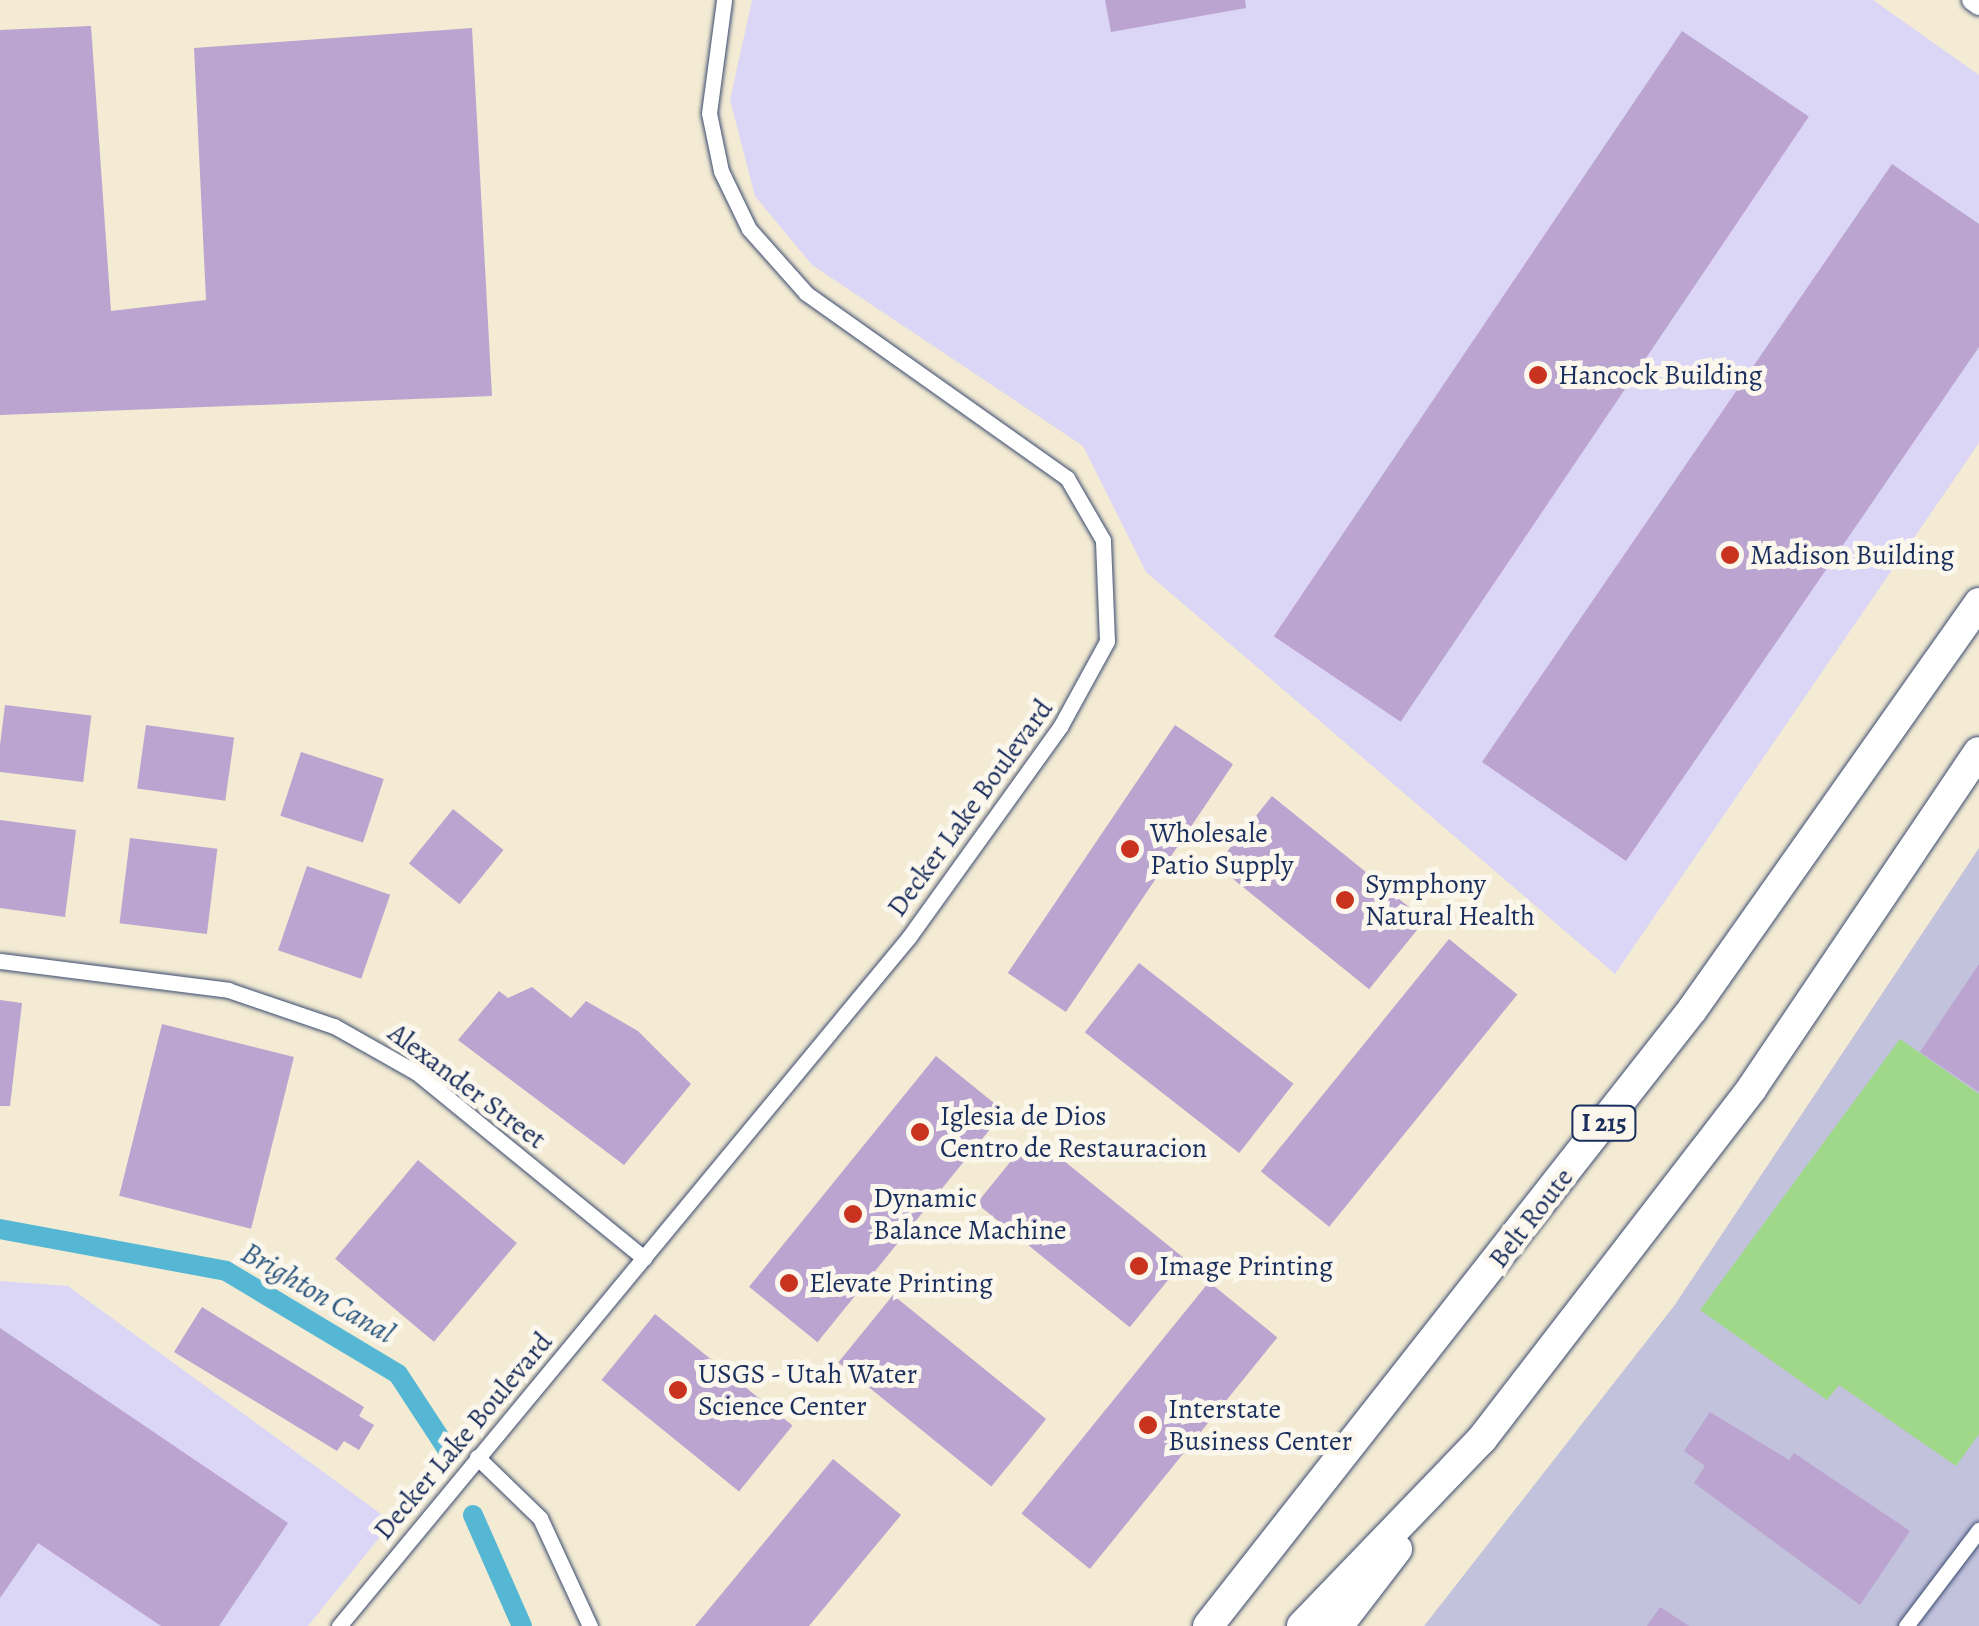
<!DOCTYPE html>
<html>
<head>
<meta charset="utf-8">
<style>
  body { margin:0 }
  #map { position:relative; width:1979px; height:1626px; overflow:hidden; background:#f3ebd3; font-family:Alegreya,serif }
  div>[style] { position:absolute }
  .built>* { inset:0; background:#dcd6f6 }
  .industrial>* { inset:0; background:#c2c2dc }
  .green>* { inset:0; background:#a0d889 }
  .canal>* { height:20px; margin:-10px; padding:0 10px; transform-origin:10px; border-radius:10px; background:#55b7d4 }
  .building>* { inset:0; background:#bba4d0; transform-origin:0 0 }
  .roads { filter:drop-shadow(0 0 2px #3b4b70) drop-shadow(0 0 2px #3b4b70) }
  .minor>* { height:15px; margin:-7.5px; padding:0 7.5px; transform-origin:7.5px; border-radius:7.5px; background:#fff }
  .tertiary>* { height:20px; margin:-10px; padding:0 10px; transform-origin:10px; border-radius:10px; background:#fff }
  .motorway>* { height:30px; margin:-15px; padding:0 15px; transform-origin:15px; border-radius:15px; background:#fff }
  .dots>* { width:28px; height:28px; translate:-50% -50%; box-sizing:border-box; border:5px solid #fbf7ec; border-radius:50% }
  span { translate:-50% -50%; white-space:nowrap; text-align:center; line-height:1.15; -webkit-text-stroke:10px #fbf7ec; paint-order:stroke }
  .shield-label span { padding:2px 8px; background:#fbf7ec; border:2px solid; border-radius:8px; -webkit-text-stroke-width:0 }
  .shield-label { font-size:25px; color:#1b2f5e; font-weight:700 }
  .poi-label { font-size:28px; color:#1b2f5e }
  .left { translate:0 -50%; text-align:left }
  .street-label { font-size:28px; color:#1b2f5e }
  .water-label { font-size:30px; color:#2c5881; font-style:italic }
</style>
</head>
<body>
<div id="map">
  <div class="built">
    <i style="clip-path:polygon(752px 0,1873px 0,1979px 75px,1979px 443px,1615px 974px,1146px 572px,1083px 446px,812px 265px,755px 196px,730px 100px)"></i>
    <i style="clip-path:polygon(0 1281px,68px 1286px,392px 1522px,308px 1626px,0 1626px)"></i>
  </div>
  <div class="industrial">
    <i style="clip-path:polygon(1979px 848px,1979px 1626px,1424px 1626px,1674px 1306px)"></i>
  </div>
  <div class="green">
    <i style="clip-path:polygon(1900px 1039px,1979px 1094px,1979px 1434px,1956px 1466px,1839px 1385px,1827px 1400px,1700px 1310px)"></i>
  </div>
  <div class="canal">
    <i style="left:0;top:1229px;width:230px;rotate:10.5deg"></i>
    <i style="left:226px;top:1271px;width:200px;rotate:30.9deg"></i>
    <i style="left:398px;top:1374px;width:90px;rotate:56.8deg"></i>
    <i style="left:473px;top:1515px;width:121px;rotate:66.2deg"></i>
  </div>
  <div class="building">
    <i style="clip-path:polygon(1105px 0,1245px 0,1246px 8px,1111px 32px)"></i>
    <i style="clip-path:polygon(91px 26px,111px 311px,206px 300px,194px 48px,472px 28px,492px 396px,0 415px,0 30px)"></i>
    <i style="left:1682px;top:31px;width:153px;height:730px;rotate:34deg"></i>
    <i style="clip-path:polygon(1892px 164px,1979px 224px,1979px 347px,1626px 861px,1482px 762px)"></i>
    <i style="left:5px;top:705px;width:87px;height:67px;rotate:7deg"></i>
    <i style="left:146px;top:725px;width:89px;height:64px;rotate:8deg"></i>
    <i style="left:1175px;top:725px;width:70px;height:299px;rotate:34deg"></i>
    <i style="left:301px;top:752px;width:87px;height:67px;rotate:18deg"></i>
    <i style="left:1272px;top:796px;width:197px;height:89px;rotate:39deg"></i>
    <i style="left:453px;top:809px;width:65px;height:70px;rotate:39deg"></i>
    <i style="clip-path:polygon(0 820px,76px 830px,65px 917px,0 908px)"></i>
    <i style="left:130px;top:838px;width:88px;height:86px;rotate:7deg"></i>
    <i style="left:307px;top:866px;width:88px;height:89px;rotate:19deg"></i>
    <i style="left:1449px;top:939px;width:88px;height:299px;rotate:39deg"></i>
    <i style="left:1139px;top:963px;width:196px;height:88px;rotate:38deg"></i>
    <i style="clip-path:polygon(1979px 964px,1979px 1092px,1920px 1052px)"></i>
    <i style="clip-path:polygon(532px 987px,571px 1018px,586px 1001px,638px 1031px,691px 1084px,624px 1165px,458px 1040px,499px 991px,508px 998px)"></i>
    <i style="clip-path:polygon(0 1000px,22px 1003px,10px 1106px,0 1106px)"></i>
    <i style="left:162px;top:1024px;width:136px;height:177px;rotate:14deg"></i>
    <i style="left:936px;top:1056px;width:88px;height:297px;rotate:39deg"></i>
    <i style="left:1032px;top:1135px;width:197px;height:88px;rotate:39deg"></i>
    <i style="left:418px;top:1160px;width:129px;height:129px;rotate:40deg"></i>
    <i style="left:1209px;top:1282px;width:88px;height:298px;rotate:39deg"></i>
    <i style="left:893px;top:1295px;width:197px;height:87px;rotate:39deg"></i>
    <i style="clip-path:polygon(202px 1307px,364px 1407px,359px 1416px,374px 1425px,359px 1450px,344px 1441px,337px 1451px,174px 1352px)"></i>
    <i style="left:655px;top:1314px;width:177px;height:85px;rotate:39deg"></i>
    <i style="clip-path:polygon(0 1328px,288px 1523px,219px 1626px,161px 1626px,38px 1543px,0 1598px)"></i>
    <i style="clip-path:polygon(1710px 1412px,1789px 1460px,1794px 1453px,1910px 1531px,1860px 1605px,1694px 1483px,1705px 1466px,1684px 1451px)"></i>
    <i style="clip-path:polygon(833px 1459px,901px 1515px,809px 1626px,695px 1626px)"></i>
    <i style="clip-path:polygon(1660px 1607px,1689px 1626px,1647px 1626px)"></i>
  </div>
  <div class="roads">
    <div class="minor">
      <i style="left:0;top:961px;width:230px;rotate:7.2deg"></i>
      <i style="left:228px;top:990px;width:112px;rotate:18.8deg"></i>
      <i style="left:334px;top:1026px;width:95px;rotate:29.5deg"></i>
      <i style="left:417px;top:1073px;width:293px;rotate:39.2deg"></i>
      <i style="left:477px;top:1457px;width:88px;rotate:44.1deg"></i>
      <i style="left:540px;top:1518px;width:119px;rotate:65.2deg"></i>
      <i style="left:339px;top:1626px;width:894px;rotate:-50.4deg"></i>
      <i style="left:909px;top:937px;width:259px;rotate:-54.3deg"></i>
      <i style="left:1060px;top:727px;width:98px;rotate:-61.3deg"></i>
      <i style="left:1107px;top:641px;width:101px;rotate:-92.3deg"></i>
      <i style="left:1103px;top:540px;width:72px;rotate:-120.1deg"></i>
      <i style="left:1067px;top:478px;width:320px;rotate:-144.7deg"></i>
      <i style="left:806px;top:293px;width:86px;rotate:-131.7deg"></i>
      <i style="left:749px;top:229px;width:64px;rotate:-115.8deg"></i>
      <i style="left:721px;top:171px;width:59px;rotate:-101.7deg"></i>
      <i style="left:709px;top:113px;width:114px;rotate:-82.4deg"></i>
      <i style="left:1906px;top:1626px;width:121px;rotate:-52.8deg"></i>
    </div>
    <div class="tertiary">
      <i style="left:1972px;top:0;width:9px;rotate:36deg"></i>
    </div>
    <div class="motorway">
      <i style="left:1208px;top:1626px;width:783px;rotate:-51.84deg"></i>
      <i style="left:1692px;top:1010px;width:498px;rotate:-54.8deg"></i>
      <i style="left:1302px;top:1626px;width:260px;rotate:-46.1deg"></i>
      <i style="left:1482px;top:1439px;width:443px;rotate:-52.4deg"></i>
      <i style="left:1752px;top:1088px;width:405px;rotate:-56deg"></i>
      <i style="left:1338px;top:1626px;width:97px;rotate:-52.5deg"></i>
    </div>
  </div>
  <div class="dots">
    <i style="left:1538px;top:375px;background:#c8321e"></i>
    <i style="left:1730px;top:555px;background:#c8321e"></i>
    <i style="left:1130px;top:849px;background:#c8321e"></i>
    <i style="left:1345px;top:900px;background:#c8321e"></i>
    <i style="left:920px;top:1132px;background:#c8321e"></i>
    <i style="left:853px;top:1214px;background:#c8321e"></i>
    <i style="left:1139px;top:1266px;background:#c8321e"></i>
    <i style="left:789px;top:1283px;background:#c8321e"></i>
    <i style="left:678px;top:1390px;background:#c8321e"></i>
    <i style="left:1148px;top:1425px;background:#c8321e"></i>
  </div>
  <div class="shield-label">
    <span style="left:1604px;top:1123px">I 215</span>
  </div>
  <div class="poi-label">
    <span class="left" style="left:1558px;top:375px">Hancock Building</span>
    <span class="left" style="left:1750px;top:555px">Madison Building</span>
    <span class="left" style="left:1150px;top:849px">Wholesale<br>Patio Supply</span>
    <span class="left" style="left:1365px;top:900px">Symphony<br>Natural Health</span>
    <span class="left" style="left:940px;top:1132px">Iglesia de Dios<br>Centro de Restauracion</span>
    <span class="left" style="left:873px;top:1214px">Dynamic<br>Balance Machine</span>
    <span class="left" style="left:1159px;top:1266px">Image Printing</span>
    <span class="left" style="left:809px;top:1283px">Elevate Printing</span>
    <span class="left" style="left:698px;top:1390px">USGS - Utah Water<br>Science Center</span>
    <span class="left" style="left:1168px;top:1425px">Interstate<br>Business Center</span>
  </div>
  <div class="street-label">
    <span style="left:970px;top:808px;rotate:-54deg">Decker Lake Boulevard</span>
    <span style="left:467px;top:1086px;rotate:37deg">Alexander Street</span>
    <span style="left:1531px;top:1218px;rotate:-52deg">Belt Route</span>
    <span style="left:463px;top:1436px;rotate:-50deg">Decker Lake Boulevard</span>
  </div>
  <div class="water-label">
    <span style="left:318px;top:1293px;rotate:30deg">Brighton Canal</span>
  </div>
</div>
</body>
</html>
